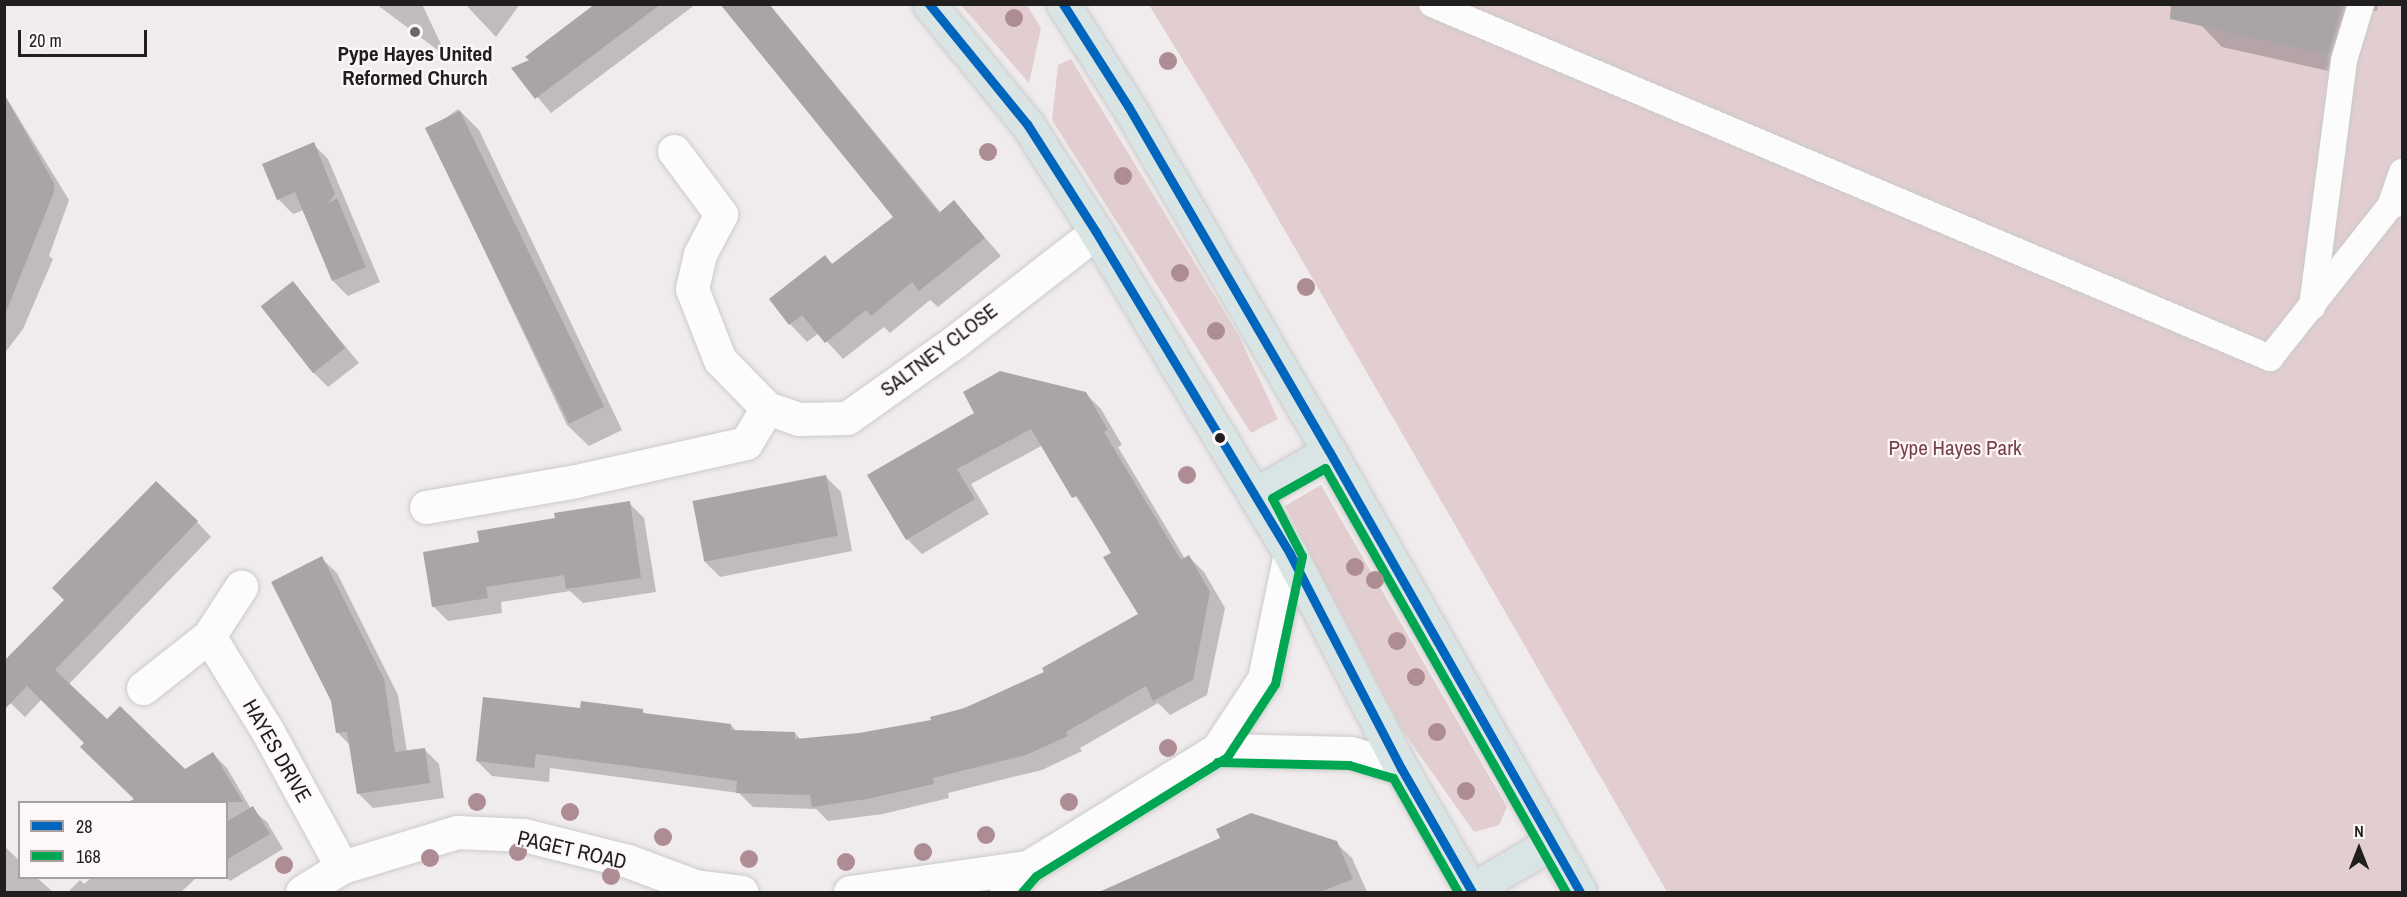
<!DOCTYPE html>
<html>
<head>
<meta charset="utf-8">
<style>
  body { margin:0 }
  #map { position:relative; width:2407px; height:897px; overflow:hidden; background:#f0ebec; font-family:"Archivo Narrow",sans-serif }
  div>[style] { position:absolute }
  .green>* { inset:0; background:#e2ced1 }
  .shadow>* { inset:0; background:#0003 }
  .building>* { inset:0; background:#a9a5a6; transform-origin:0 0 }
  .roads { filter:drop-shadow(0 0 2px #cccaca) drop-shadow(0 0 2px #cccaca) }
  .lane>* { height:26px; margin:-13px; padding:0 13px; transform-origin:13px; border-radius:13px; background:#fdfcfc }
  .street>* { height:33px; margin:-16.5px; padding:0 16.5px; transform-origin:16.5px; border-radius:16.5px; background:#fdfcfc }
  .highway>* { height:33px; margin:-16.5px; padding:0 16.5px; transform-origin:16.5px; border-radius:16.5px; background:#d9e4e5 }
  .bus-1>* { height:9px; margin:-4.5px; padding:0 4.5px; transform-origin:4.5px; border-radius:4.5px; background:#0065bd }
  .bus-2>* { height:9px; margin:-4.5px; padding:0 4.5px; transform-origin:4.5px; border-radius:4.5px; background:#00a651 }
  .trees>* { width:18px; height:18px; margin:-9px; border-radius:50%; background:#ae8c93 }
  .dots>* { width:16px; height:16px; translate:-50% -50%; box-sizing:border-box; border:3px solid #fef7f8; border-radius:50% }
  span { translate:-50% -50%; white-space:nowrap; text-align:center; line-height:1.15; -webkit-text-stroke:4.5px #fef7f8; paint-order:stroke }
  .poi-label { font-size:21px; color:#211e1e; font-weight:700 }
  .street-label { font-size:21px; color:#211e1e }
  .park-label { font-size:21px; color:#783f4b }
  .frame { position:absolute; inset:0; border:6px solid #211e1e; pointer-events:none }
  .legend { position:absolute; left:18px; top:801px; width:210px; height:78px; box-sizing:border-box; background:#fef7f8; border:2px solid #a6a0a1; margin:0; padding:8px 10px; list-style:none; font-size:18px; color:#211e1e }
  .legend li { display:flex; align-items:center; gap:12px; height:30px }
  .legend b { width:30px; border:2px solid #a6a0a1 }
  .north { position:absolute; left:2329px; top:819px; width:60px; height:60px; -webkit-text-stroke:4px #fef7f8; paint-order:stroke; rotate:0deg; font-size:16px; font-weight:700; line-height:24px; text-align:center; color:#211e1e }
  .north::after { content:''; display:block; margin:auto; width:21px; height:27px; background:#211e1e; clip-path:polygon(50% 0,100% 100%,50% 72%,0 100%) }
  .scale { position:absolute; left:18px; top:30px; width:129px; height:27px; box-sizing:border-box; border:3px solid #211e1e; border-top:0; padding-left:8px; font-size:18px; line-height:21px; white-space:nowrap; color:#211e1e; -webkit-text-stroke:4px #fef7f8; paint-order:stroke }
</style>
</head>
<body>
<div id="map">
  <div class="green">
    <i style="clip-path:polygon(961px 5px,1027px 5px,1041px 28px,1029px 83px)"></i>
    <i style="clip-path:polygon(1149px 5px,2402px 5px,2402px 892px,1667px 892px,1247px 165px)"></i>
    <i style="clip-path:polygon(1071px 59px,1238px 334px,1278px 419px,1251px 433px,1052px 120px,1058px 65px)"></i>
    <i style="clip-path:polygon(1321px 485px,1507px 807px,1499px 825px,1474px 832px,1402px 730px,1285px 506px)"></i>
  </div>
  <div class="shadow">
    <i style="clip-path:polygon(376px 4px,422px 4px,447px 57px)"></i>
    <i style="clip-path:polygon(465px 4px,520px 4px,496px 37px)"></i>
    <i style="clip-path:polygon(597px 4px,696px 4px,551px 113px,514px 69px,531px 61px)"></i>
    <i style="clip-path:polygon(769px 4px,941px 213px,954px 202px,1001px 256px,938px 307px,930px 300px,890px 333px,884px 327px,843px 359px,819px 333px,807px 342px,790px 324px,825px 257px,833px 265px,895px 217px)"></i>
    <i style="clip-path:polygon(2206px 4px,2378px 4px,2377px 11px,2363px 11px,2351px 76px,2222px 47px,2201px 25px)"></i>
    <i style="clip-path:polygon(4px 94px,69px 200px,49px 256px,53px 259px,23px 329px,4px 354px)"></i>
    <i style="clip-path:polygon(458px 109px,479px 130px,622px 430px,589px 446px,567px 425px,428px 131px)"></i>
    <i style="clip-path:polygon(313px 144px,328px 159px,380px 282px,348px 296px,333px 281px,304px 210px,293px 214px,278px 199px)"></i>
    <i style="clip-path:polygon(293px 283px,359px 363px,328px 387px,313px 372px)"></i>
    <i style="clip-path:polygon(1085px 393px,1101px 409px,1122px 445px,1118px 447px,1185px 559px,1189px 557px,1204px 572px,1225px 608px,1207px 695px,1170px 715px,1158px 703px,1080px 748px,1082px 751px,1042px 770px,948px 793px,949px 798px,883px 814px,828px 821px,816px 809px,753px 807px,739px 793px,550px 768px,549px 782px,492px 776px,477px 761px,581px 710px,642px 711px,647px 715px,731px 725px,737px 732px,795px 733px,801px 740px,859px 735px,933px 721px,1046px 673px,1140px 615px,1113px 554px,1043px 445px,971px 484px,989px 514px,922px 554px,907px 539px,869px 476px)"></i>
    <i style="clip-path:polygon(826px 477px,841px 492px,852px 551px,720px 577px,705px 562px)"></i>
    <i style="clip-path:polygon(629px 503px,644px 518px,656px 592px,583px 603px,570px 591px,501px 602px,502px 613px,448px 621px,433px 606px,481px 543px,557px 519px)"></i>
    <i style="clip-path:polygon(197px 522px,211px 537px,68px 685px,107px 722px,185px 771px,213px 754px,227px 768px,251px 809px,267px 822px,283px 849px,230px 881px,226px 877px,226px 802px,139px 802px,82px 747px,86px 743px,42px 699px,25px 717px,4px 697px)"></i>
    <i style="clip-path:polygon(321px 558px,337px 573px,398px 695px,407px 752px,424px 749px,439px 764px,444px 798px,373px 808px,358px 793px,351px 746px,337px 732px)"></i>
    <i style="clip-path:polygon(1336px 843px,1352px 858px,1367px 892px,1132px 892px,1156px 874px)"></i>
    <i style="clip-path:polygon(4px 846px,20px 861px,20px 878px,37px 878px,53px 892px,4px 892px)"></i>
    <i style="clip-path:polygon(91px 878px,196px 878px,181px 892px,68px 892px,80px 880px,84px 884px)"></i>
  </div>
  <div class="building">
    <i style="clip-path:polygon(595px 4px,661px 4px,535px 99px,511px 68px,529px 60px,525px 57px)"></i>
    <i style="clip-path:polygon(720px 4px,769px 4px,939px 213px,954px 200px,985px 238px,919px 291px,912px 282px,871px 316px,866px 310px,825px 343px,802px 315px,789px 325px,769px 299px,825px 255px,832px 264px,893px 217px)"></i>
    <i style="clip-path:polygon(2171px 4px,2339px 4px,2330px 55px,2170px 19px)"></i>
    <i style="clip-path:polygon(4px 94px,54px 183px,54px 192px,6px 312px)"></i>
    <i style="left:460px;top:111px;width:329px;height:39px;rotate:64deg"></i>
    <i style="clip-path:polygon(314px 142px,335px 194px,328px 204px,337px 198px,366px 267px,332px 281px,295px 192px,277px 200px,262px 164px)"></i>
    <i style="left:293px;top:281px;width:85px;height:41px;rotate:52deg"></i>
    <i style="clip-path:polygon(1000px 371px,1086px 392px,1108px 430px,1104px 432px,1181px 560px,1189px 555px,1210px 592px,1193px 680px,1153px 701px,1146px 686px,1066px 732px,1068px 736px,1026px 755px,933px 778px,934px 784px,867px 799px,812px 807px,810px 795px,736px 793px,737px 781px,658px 770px,536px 754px,534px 768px,476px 761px,483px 697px,580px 708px,581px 701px,643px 709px,643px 713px,731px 724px,731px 730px,795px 732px,795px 739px,859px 733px,931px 720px,930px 717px,965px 708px,1044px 672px,1042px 668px,1138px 614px,1103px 557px,1111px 553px,1077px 496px,1072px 498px,1031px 429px,957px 469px,975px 499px,906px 540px,867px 475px,974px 413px,963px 392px)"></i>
    <i style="left:826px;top:475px;width:62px;height:136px;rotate:79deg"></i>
    <i style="clip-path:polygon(156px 481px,198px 521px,55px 670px,107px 719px,120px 706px,185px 769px,213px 752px,243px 802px,128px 802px,134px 799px,80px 747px,84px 743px,27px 686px,4px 710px,4px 661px,64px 600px,52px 588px)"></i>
    <i style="clip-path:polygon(630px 501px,641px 578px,566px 589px,564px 575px,486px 587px,488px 598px,432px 607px,423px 552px,479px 542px,477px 531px,555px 518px,554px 513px)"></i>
    <i style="clip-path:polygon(322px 556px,384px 679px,395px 752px,425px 748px,430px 783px,357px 794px,347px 732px,336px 733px,331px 701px,271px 582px)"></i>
    <i style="clip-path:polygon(253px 806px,270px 834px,226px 860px,226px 822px)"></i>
    <i style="clip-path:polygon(1251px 813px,1337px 841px,1353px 879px,1320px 892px,1099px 892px,1220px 838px,1216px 829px)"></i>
  </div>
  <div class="roads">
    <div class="lane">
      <i style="left:1432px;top:4px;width:910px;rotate:22.9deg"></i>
      <i style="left:2270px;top:358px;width:194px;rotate:-51.7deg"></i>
      <i style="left:2402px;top:172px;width:36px;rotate:109deg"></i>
      <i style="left:2390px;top:206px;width:13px;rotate:-18deg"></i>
      <i style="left:2312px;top:307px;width:249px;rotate:-82.6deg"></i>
      <i style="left:2344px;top:60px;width:59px;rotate:-73.1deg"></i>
    </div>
    <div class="street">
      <i style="left:674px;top:151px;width:79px;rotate:53.3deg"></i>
      <i style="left:721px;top:214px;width:45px;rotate:117.7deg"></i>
      <i style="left:700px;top:254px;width:36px;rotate:103deg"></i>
      <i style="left:692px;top:289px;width:76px;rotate:68.5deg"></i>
      <i style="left:720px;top:360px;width:67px;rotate:45.6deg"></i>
      <i style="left:426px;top:507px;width:152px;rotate:-9.8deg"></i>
      <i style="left:576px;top:481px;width:174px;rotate:-12.6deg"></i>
      <i style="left:746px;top:443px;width:41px;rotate:-59deg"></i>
      <i style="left:767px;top:408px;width:34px;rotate:19deg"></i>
      <i style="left:799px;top:419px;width:48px;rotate:-1.2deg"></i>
      <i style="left:847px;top:418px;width:135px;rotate:-35.3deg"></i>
      <i style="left:957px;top:340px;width:176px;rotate:-37.8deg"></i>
      <i style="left:209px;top:636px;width:59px;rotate:-56.9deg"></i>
      <i style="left:143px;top:688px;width:84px;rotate:-38.2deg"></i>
      <i style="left:209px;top:636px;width:113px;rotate:58.4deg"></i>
      <i style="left:268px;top:732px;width:154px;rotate:61.3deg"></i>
      <i style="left:1217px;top:750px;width:134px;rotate:1.3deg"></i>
      <i style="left:1351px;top:753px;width:52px;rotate:16.7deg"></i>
      <i style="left:302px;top:892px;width:47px;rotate:-32deg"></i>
      <i style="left:342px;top:867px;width:120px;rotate:-16.9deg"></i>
      <i style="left:457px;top:832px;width:67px;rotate:2.6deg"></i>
      <i style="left:524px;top:835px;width:107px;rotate:14deg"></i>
      <i style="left:628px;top:861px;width:72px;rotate:20.5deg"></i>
      <i style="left:695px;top:886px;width:47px;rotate:7.3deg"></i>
      <i style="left:850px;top:892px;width:180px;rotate:-8deg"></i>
      <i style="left:1006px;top:892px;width:33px;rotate:-49deg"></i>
      <i style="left:1028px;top:867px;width:222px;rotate:-31.8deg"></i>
      <i style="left:1217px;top:750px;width:85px;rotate:-56.5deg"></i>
      <i style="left:1264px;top:679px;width:128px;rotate:-78.3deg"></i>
    </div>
    <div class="highway">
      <i style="left:929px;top:4px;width:155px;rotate:50.8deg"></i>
      <i style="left:1027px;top:124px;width:128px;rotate:57.4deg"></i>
      <i style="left:1096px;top:232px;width:376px;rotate:58.9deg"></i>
      <i style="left:1290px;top:554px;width:241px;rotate:62.6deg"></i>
      <i style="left:1401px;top:768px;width:143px;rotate:60.2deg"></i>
      <i style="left:1063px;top:4px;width:121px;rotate:57.5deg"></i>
      <i style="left:1128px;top:106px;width:399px;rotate:59.8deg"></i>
      <i style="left:1329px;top:451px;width:507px;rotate:60.35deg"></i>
      <i style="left:1256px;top:494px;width:85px;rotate:-30.5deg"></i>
      <i style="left:1471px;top:890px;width:93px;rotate:-30.4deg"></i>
    </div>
  </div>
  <div class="bus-1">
    <i style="left:929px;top:4px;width:155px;rotate:50.8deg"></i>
    <i style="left:1027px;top:124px;width:128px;rotate:57.4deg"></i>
    <i style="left:1096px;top:232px;width:376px;rotate:58.9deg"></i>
    <i style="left:1290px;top:554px;width:241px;rotate:62.6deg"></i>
    <i style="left:1401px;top:768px;width:143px;rotate:60.2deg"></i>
    <i style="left:1063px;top:4px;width:121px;rotate:57.5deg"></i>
    <i style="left:1128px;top:106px;width:399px;rotate:59.8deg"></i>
    <i style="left:1329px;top:451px;width:507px;rotate:60.35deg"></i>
  </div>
  <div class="bus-2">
    <i style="left:1217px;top:762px;width:132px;rotate:1.3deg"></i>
    <i style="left:1349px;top:765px;width:46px;rotate:16.5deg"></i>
    <i style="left:1393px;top:778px;width:131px;rotate:60.3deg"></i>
    <i style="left:1022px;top:892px;width:21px;rotate:-49deg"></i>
    <i style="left:1036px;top:876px;width:225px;rotate:-31.9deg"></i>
    <i style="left:1227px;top:757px;width:87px;rotate:-56.7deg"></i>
    <i style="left:1275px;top:684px;width:131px;rotate:-78.1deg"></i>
    <i style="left:1302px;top:556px;width:65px;rotate:-117.3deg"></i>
    <i style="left:1272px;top:498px;width:61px;rotate:-29.5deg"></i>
    <i style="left:1325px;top:468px;width:488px;rotate:60.4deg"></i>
  </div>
  <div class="trees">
    <i style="left:1014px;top:18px"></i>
    <i style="left:1168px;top:61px"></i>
    <i style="left:988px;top:152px"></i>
    <i style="left:1123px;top:176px"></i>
    <i style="left:1180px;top:273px"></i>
    <i style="left:1306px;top:287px"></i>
    <i style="left:1216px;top:331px"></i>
    <i style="left:1187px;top:475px"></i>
    <i style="left:1355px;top:567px"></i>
    <i style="left:1375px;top:580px"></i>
    <i style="left:1397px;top:641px"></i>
    <i style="left:1416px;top:677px"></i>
    <i style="left:1437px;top:732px"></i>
    <i style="left:1168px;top:748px"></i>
    <i style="left:1466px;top:791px"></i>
    <i style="left:477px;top:802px"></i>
    <i style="left:1069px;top:802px"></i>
    <i style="left:570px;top:812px"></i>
    <i style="left:986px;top:835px"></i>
    <i style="left:663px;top:837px"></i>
    <i style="left:518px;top:852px"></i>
    <i style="left:923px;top:852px"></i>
    <i style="left:430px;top:858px"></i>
    <i style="left:749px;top:859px"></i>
    <i style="left:846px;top:862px"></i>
    <i style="left:284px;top:865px"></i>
    <i style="left:611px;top:876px"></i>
  </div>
  <div class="dots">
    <i style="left:415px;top:32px;background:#696666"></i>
    <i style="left:1220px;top:438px;background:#211e1e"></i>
  </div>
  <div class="poi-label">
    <span style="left:415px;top:66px">Pype Hayes United<br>Reformed Church</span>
  </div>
  <div class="street-label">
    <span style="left:939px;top:350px;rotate:-37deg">SALTNEY CLOSE</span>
    <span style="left:277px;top:751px;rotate:60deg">HAYES DRIVE</span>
    <span style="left:572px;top:850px;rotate:13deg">PAGET ROAD</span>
  </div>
  <div class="park-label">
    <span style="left:1955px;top:448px">Pype Hayes Park</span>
  </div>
  <div class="frame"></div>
  <ul class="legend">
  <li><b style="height:8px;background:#0065bd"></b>28</li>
  <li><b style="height:8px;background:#00a651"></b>168</li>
  </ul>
  <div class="north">N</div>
  <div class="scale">20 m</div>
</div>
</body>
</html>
